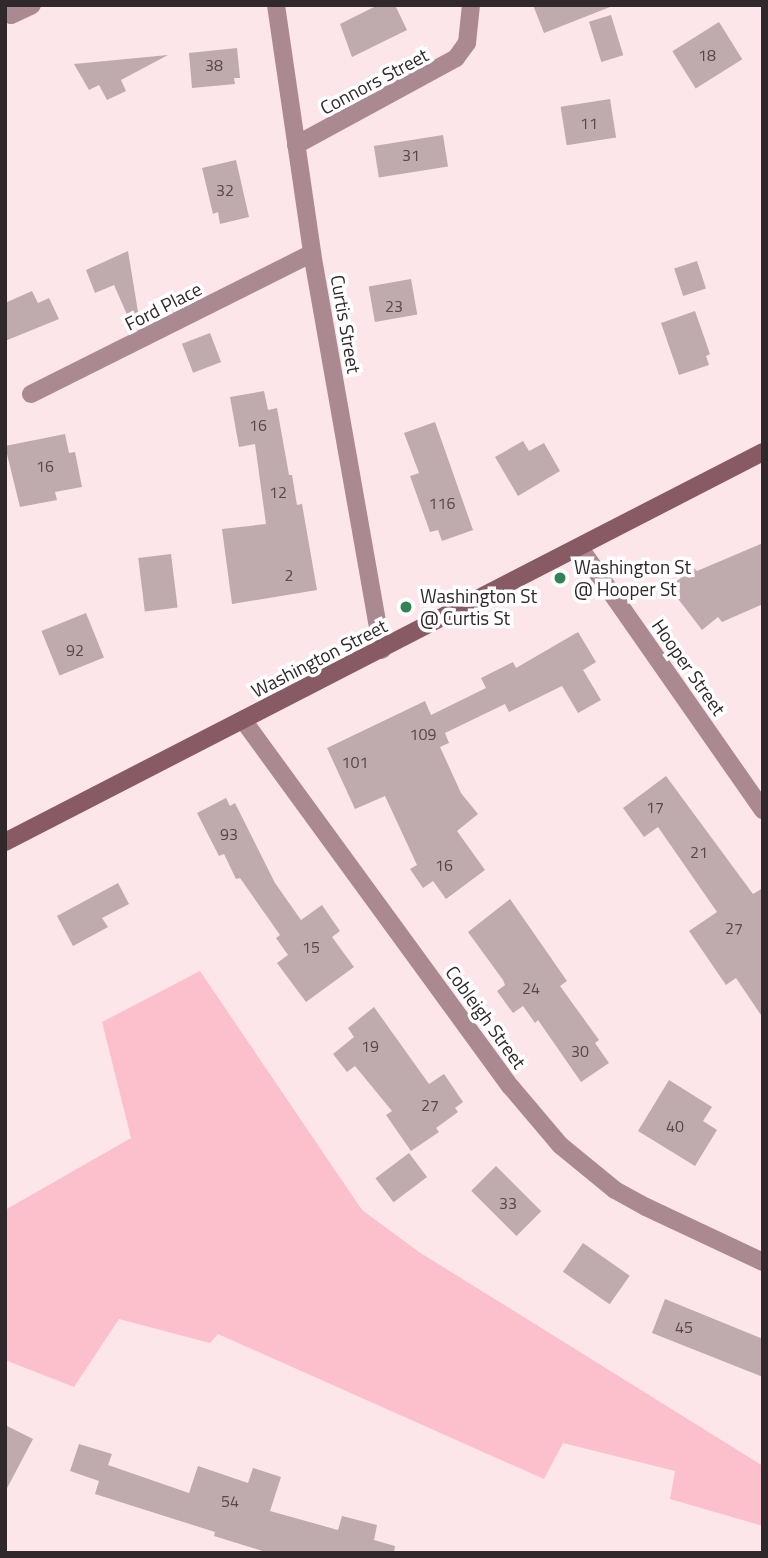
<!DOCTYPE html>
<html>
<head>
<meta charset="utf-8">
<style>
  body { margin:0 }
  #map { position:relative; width:768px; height:1558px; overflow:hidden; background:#fce6ea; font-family:"Titillium Web",sans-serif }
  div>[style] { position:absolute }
  .green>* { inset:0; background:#fcc0cc }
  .building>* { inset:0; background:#bfaaae; transform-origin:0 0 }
  .minor>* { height:18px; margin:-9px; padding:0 9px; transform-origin:9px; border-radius:9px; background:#aa8990 }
  .secondary>* { height:18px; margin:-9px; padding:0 9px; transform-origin:9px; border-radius:9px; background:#885a64 }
  .dots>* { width:19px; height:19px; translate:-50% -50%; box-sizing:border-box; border:4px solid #fff; border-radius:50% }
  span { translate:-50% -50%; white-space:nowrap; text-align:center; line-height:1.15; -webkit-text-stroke:7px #fff; paint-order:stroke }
  .number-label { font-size:16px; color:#54484b }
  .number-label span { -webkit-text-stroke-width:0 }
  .street-label { font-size:19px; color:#30282a }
  .poi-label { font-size:19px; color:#30282a }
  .left { translate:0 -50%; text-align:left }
  .frame { position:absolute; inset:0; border:7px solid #30282a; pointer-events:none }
</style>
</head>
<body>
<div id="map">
  <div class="green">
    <i style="clip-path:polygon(200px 971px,362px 1210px,419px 1252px,763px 1466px,763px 1526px,670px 1499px,675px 1471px,563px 1443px,544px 1479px,218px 1334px,210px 1343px,119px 1319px,74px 1387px,5px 1360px,5px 1210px,131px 1138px,102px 1022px)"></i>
  </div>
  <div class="building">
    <i style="clip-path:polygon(378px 5px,395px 5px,407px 30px,352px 57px,340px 24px)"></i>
    <i style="clip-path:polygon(533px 5px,610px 5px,610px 7px,544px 33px)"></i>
    <i style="left:611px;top:15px;width:42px;height:23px;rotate:73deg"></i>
    <i style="left:719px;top:22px;width:44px;height:55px;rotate:58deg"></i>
    <i style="clip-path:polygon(237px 48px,240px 78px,234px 78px,235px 84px,192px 88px,189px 53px)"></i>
    <i style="clip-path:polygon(168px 55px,121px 80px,126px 91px,107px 100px,99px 85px,89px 90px,74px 64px)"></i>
    <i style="left:610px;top:99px;width:39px;height:50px;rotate:81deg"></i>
    <i style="left:443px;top:135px;width:32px;height:70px;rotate:81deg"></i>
    <i style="clip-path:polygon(236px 160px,249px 217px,220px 224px,218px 212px,213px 214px,202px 168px)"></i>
    <i style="clip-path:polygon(128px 251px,140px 324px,132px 326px,114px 285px,95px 293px,86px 270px)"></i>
    <i style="left:697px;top:261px;width:29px;height:24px;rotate:72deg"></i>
    <i style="left:411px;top:279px;width:36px;height:43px;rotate:80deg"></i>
    <i style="clip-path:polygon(32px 291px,38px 303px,49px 298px,59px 319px,5px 341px,5px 303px)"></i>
    <i style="clip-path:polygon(695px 311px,710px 354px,706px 356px,709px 365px,679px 375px,661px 323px)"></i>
    <i style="left:210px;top:333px;width:31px;height:30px;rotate:69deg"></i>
    <i style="clip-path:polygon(264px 391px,268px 410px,277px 408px,289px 475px,292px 475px,297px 505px,302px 504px,317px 590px,232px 604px,222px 529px,266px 524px,255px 444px,239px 447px,230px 397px)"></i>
    <i style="clip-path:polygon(435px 422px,473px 530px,442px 541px,438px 530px,430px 532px,410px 476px,419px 473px,404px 433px)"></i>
    <i style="clip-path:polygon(65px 434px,69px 453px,75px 452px,82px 487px,55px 492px,57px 500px,20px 507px,5px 446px)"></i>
    <i style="clip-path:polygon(523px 441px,529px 451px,544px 443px,560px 471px,518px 496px,495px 457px)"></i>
    <i style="clip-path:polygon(763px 543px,763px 604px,722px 622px,718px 617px,702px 630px,669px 587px,694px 568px,697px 571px)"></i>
    <i style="left:171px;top:554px;width:54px;height:33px;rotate:83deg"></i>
    <i style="left:86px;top:613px;width:48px;height:48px;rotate:68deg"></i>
    <i style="clip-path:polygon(578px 632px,596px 662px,583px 670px,601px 700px,578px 713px,562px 686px,509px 712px,505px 704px,445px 733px,449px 743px,440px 747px,461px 793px,478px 814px,457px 831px,485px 870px,446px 899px,433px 881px,423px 888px,410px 869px,417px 865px,385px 796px,355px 809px,327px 748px,425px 701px,431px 715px,486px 688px,481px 678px,513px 662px,516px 668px)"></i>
    <i style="clip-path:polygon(666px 776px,753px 894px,763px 888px,763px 1018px,736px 978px,726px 985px,689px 931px,717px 912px,658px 827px,644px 837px,623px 808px)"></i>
    <i style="clip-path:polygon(226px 798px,230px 806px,235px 803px,275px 883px,301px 920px,322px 905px,340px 931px,332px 937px,354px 967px,306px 1002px,277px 963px,288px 955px,276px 938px,280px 935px,240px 878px,236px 879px,224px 854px,219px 856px,197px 813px)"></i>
    <i style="clip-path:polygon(118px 883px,129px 904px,102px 918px,108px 927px,73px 946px,57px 916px)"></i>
    <i style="clip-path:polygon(510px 899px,567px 981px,560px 986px,599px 1040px,595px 1043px,609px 1063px,581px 1082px,538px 1020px,535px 1023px,523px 1006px,513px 1013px,497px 991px,505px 985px,503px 980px,468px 932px)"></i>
    <i style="clip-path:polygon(374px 1007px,429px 1084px,444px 1074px,463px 1102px,455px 1108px,458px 1112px,436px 1128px,439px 1132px,411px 1151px,386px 1115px,392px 1111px,355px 1066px,347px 1072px,333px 1054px,354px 1037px,348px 1028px)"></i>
    <i style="clip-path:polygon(669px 1080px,712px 1107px,703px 1121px,717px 1130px,695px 1166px,638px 1131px)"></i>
    <i style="left:409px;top:1153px;width:30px;height:42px;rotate:53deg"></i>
    <i style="left:496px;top:1166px;width:64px;height:35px;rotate:45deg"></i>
    <i style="left:583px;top:1243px;width:57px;height:35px;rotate:35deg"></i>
    <i style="clip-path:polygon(665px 1299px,763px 1339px,763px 1377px,652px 1333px)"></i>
    <i style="clip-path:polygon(5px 1425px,33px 1439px,5px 1492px)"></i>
    <i style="clip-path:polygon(79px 1444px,112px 1454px,108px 1465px,189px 1493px,198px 1466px,248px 1483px,253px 1468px,281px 1477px,270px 1511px,338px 1530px,342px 1516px,377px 1525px,374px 1540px,395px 1546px,394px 1553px,269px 1553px,214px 1536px,215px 1532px,95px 1494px,99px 1481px,70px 1471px)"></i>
  </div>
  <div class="minor">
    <i style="left:276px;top:5px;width:251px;rotate:81.7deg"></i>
    <i style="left:312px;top:253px;width:403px;rotate:80deg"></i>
    <i style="left:11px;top:15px;width:23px;rotate:-25deg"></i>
    <i style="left:296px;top:145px;width:182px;rotate:-28.5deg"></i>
    <i style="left:456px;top:58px;width:19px;rotate:-54deg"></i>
    <i style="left:467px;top:43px;width:38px;rotate:-84deg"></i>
    <i style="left:31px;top:394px;width:314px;rotate:-26.6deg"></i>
    <i style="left:580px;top:548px;width:320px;rotate:55.1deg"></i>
    <i style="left:243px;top:720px;width:454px;rotate:53.9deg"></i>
    <i style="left:511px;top:1087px;width:76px;rotate:49.8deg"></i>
    <i style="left:560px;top:1145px;width:71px;rotate:39.3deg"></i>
    <i style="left:615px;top:1190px;width:35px;rotate:29deg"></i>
    <i style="left:646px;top:1207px;width:129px;rotate:25.2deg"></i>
  </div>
  <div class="secondary">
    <i style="left:5px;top:842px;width:852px;rotate:-27.23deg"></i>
  </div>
  <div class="dots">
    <i style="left:560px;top:578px;background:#328354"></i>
    <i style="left:406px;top:607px;background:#328354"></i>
  </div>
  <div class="number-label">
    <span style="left:707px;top:55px">18</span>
    <span style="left:214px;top:65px">38</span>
    <span style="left:589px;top:123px">11</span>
    <span style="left:411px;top:155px">31</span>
    <span style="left:225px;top:190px">32</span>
    <span style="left:394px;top:306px">23</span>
    <span style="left:258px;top:425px">16</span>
    <span style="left:45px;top:466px">16</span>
    <span style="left:278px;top:492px">12</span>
    <span style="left:442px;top:503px">116</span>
    <span style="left:289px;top:575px">2</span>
    <span style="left:75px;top:650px">92</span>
    <span style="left:423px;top:734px">109</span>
    <span style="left:355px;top:762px">101</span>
    <span style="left:655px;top:807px">17</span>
    <span style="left:229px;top:834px">93</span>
    <span style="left:699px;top:852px">21</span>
    <span style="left:444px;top:865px">16</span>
    <span style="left:734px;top:928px">27</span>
    <span style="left:311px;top:947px">15</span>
    <span style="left:531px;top:988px">24</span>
    <span style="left:370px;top:1046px">19</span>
    <span style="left:580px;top:1051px">30</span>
    <span style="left:430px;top:1105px">27</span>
    <span style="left:675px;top:1126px">40</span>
    <span style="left:508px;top:1203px">33</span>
    <span style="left:684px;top:1327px">45</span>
    <span style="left:230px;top:1501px">54</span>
  </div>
  <div class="street-label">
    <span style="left:374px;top:81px;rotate:-28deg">Connors Street</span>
    <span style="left:163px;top:306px;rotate:-27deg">Ford Place</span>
    <span style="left:346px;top:324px;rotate:80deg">Curtis Street</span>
    <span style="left:319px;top:658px;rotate:-27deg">Washington Street</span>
    <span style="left:689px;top:667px;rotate:55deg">Hooper Street</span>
    <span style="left:486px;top:1017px;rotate:54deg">Cobleigh Street</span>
  </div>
  <div class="poi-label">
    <span class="left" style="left:574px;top:578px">Washington St<br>@ Hooper St</span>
    <span class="left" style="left:420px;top:607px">Washington St<br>@ Curtis St</span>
  </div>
  <div class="frame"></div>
</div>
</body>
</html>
